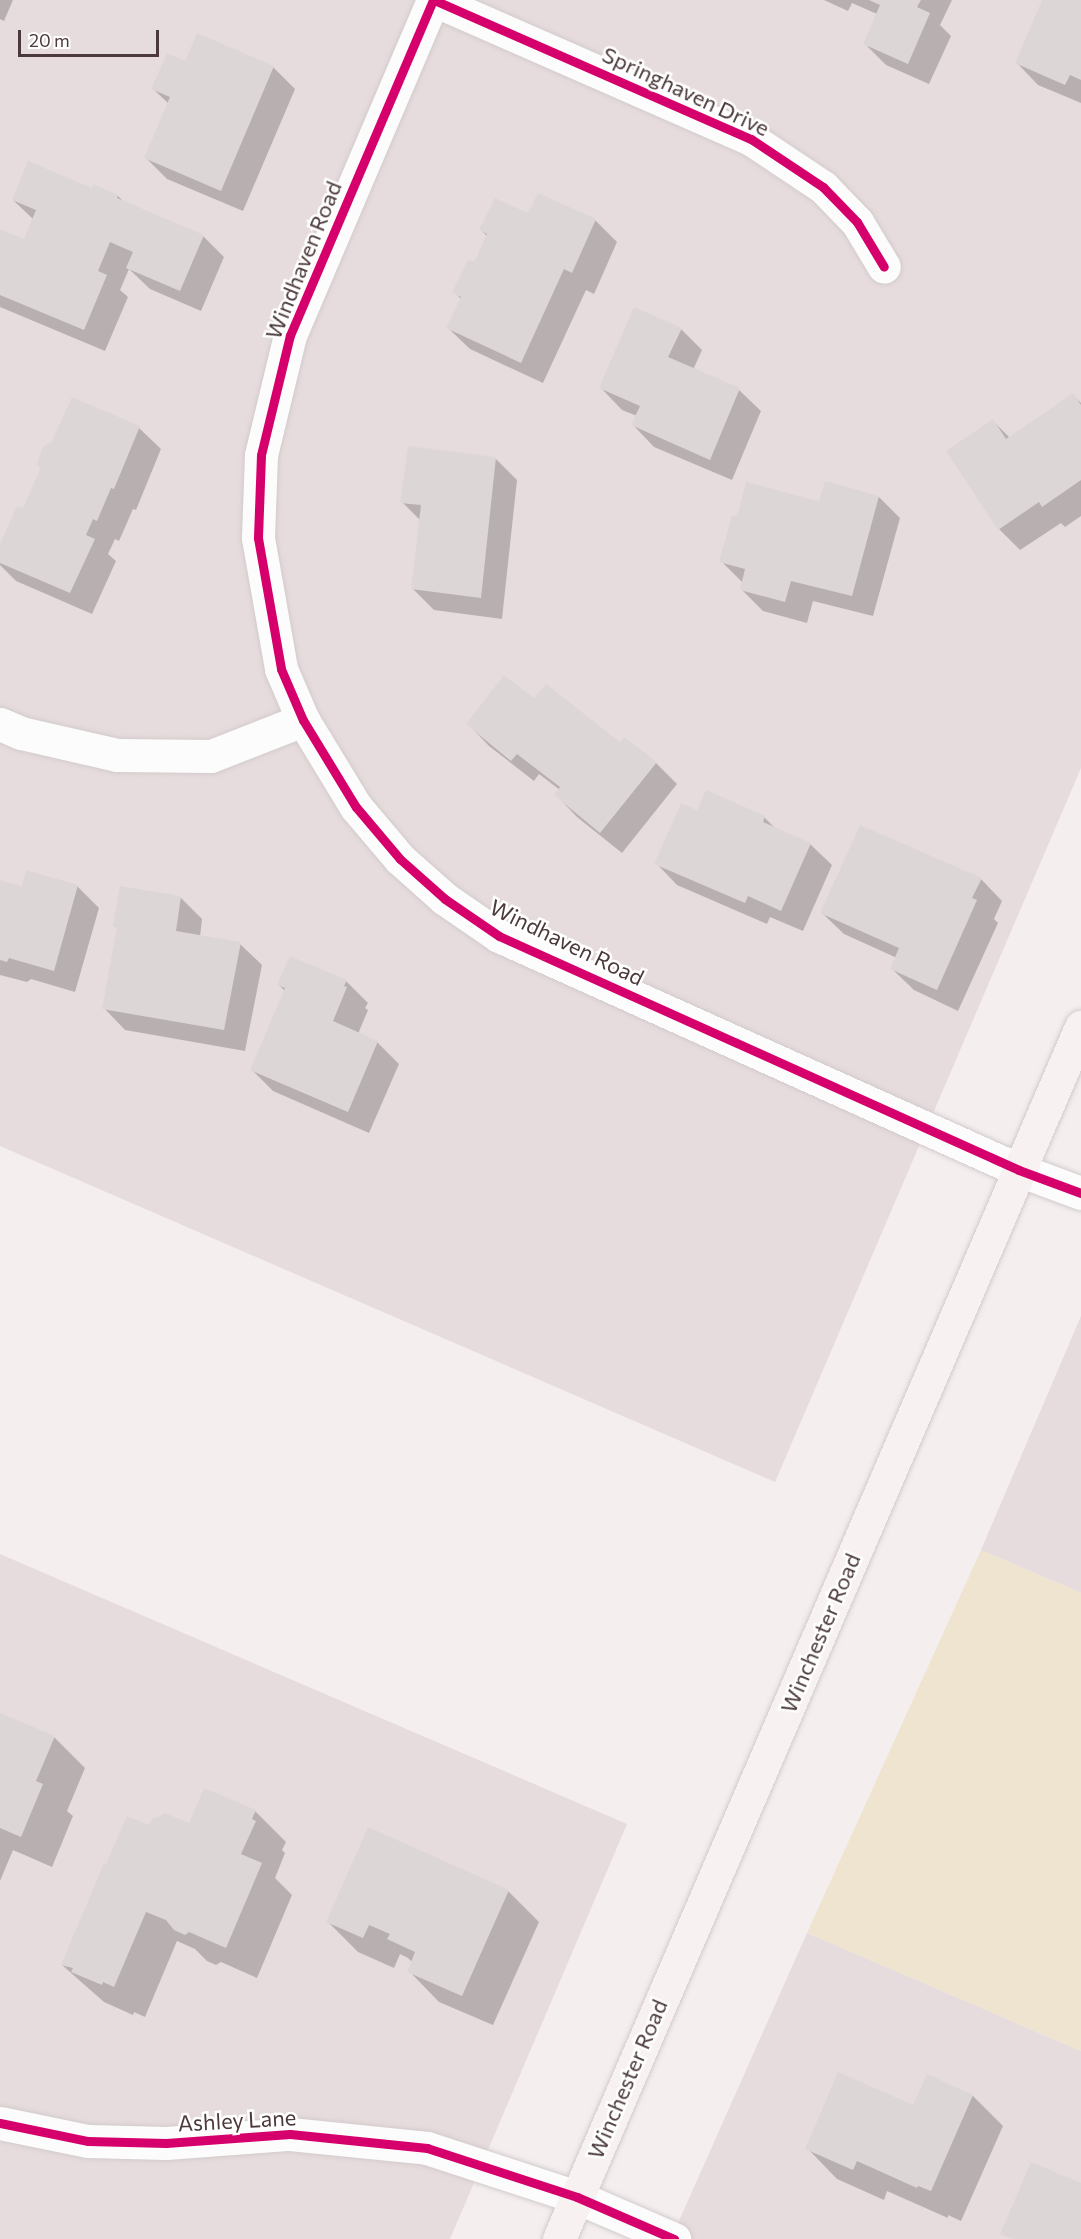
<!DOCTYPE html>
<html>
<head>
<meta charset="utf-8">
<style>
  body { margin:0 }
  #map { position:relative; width:1081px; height:2239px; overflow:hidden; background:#f4eeee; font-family:Commissioner,sans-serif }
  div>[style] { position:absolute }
  .residential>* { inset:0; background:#e7dcdd }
  .green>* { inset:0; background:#eee4cf }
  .shadow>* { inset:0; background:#0003 }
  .building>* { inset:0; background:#ddd6d7 }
  .roads { filter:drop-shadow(0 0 2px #d2cbcc) drop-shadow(0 0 2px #d2cbcc) }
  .street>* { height:33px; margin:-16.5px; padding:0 16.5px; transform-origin:16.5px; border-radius:16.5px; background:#fdfcfc }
  .secondary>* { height:33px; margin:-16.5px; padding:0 16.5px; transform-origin:16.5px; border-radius:16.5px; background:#f7f1f1 }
  .cycleway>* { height:9px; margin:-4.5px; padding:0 4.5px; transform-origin:4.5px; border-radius:4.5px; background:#d6006c }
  span { translate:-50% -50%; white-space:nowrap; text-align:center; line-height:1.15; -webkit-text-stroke:5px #fff; paint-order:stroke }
  .street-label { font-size:22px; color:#4b393b }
  .scale { position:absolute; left:18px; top:30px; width:141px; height:27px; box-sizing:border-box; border:3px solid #4b393b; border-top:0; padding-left:8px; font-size:18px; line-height:21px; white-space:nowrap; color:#4b393b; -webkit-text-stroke:4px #fff; paint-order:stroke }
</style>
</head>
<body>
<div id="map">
  <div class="residential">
    <i style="clip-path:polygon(0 0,1081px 0,1081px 768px,775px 1482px,0 1146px)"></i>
    <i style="clip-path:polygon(1081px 1316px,1081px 1593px,981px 1550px)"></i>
    <i style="clip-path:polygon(0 1554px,627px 1824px,450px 2239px,0 2239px)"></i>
    <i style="clip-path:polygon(807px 1933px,1081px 2051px,1081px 2239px,671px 2239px)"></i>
  </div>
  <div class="green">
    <i style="clip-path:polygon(981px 1550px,1081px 1593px,1081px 2051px,807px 1933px)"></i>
  </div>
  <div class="shadow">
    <i style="clip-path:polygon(0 0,13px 0,4px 21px,0 19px)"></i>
    <i style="clip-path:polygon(824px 0,952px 0,940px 25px,951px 36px,929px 84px,886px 65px,864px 43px,877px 14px,852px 3px,848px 11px)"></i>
    <i style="clip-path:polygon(1044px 0,1081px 0,1081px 103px,1038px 85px,1017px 63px)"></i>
    <i style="clip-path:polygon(186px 63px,273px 67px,295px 89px,243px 211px,167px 179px,146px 158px,169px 104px,153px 89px)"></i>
    <i style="clip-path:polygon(92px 190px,118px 196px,124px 202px,203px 236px,224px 257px,201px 311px,150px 289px,129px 269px,120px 290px,128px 297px,105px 351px,0 307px,0 231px,25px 241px,34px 220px,13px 200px)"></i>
    <i style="clip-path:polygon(539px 195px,596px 221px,617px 242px,594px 294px,586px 290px,543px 383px,470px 349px,448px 328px,462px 300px,454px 292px,475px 264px,488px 237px,481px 230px,529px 215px)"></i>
    <i style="clip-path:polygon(681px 329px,702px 350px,693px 370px,739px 390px,761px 411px,732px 480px,654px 447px,633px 425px,637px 416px,622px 410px,601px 388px)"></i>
    <i style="clip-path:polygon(1073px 395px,1081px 403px,1081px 516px,1065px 527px,1061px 523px,1020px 550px,999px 529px,993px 421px,1010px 438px)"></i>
    <i style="clip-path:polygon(139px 428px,161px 449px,136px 510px,133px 509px,119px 541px,115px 539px,108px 554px,116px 561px,92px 614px,16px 581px,0 565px,0 548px,24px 510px,52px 444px)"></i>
    <i style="clip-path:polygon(496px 459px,517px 480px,502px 619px,434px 610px,412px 588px,421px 521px,402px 502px)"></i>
    <i style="clip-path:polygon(879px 497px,900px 518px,873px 616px,813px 601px,807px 623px,763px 611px,741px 589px,743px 583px,721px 561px)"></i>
    <i style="clip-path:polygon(534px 700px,656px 763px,677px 784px,622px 853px,577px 817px,556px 795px,560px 790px,539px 774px,534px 781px,489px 746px,468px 724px)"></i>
    <i style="clip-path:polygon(698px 812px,764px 817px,776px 829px,810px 844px,832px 865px,803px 931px,770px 917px,767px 924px,677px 885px,656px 863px)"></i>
    <i style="clip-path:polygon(981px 879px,1002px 901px,994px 919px,998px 923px,958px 1011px,914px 990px,892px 969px,897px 958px,844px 934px,822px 913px)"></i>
    <i style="clip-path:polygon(0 881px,23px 888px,77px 886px,99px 908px,75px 992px,31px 979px,27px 982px,0 975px)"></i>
    <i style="clip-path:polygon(181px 898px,202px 919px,200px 937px,240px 944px,262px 965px,245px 1051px,125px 1030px,104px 1008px,118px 928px,115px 926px)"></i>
    <i style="clip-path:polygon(346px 981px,368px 1003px,365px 1008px,368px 1010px,358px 1034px,377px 1042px,399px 1064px,369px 1133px,273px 1091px,252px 1070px,285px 991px,278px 984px)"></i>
    <i style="clip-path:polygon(0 1715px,54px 1737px,85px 1768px,67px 1811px,73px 1816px,52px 1867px,13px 1850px,0 1881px)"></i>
    <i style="clip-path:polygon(255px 1811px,286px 1842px,282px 1850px,285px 1853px,275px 1878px,292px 1895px,257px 1978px,221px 1962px,216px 1965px,207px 1961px,195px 1949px,177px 1941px,145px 2017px,134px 2012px,133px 2015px,104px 2002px,62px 1965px,150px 1827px,190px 1825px)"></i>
    <i style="clip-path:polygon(508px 1891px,539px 1922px,493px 2025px,439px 2002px,409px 1971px,412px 1962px,408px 1958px,400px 1954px,394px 1968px,358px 1952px,328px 1922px)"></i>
    <i style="clip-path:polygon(973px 2096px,1003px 2126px,961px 2221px,948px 2215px,948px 2218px,887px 2191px,884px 2200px,837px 2179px,807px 2148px,913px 2107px)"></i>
  </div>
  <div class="building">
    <i style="clip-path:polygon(869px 0,921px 0,917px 7px,930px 13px,908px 64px,863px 44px,880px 5px)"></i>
    <i style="clip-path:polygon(1042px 0,1081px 0,1081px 80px,1070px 75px,1065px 85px,1015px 63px)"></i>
    <i style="clip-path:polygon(197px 33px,274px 66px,221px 191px,144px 158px,170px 97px,151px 89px,167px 53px,185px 61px)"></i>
    <i style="clip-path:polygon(28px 161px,92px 188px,93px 184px,118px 195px,117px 198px,204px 235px,180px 291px,126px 268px,133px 252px,110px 242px,98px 271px,107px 275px,84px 330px,0 295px,0 229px,24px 239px,36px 210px,12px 200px)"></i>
    <i style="clip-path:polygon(538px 193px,596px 219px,572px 273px,564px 269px,521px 363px,446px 328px,461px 297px,452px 293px,468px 260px,474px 262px,487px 234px,479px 230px,495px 198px,528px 213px)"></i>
    <i style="clip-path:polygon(634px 307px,682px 328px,668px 357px,740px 388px,710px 460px,631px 425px,640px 406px,599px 388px)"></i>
    <i style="clip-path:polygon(1073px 393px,1081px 405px,1081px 480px,1042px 507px,1039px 502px,998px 530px,946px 451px,993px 419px,1006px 439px)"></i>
    <i style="clip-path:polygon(72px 397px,140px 426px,114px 489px,111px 488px,97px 521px,93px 519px,86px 535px,95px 539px,70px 593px,0 563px,0 544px,17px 506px,23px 508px,40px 469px,37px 463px,43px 446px,51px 443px)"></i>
    <i style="clip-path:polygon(408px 446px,496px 457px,481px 598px,411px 589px,421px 505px,400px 503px)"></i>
    <i style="clip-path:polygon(825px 481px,879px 496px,852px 596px,791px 581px,785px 602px,740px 590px,745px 569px,719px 562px,732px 515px,737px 516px,746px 482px,819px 501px)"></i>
    <i style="clip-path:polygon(504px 675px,534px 698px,546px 684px,620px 742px,624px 737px,657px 762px,600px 833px,554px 795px,560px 787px,517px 754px,511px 761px,466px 724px)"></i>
    <i style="clip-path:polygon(706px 790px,765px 816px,763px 822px,811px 843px,781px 911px,748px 896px,745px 903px,654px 864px,681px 803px,697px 810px)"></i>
    <i style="clip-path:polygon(860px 825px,982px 878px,972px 898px,977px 900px,937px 990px,890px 969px,899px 948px,820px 913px)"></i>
    <i style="clip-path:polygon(26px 870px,78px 885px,54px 971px,9px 958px,7px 962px,0 960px,0 880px,22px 886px)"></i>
    <i style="clip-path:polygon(120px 886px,181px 896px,176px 931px,241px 942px,224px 1030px,102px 1009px,117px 927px,113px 926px)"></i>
    <i style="clip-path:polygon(290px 956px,347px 980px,344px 986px,347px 987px,333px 1021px,378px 1041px,348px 1112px,250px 1070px,285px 988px,277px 985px)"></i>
    <i style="clip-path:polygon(0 1713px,55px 1736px,36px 1781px,43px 1784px,21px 1837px,0 1828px)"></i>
    <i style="clip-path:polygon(204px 1788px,256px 1810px,252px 1819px,256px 1821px,241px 1854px,262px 1863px,226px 1948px,189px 1932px,185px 1935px,174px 1930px,166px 1920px,146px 1912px,114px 1987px,103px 1982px,102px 1985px,71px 1972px,73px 1968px,61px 1965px,104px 1863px,106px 1864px,127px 1816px,149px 1825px,153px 1817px,156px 1818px,165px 1813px,189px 1823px)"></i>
    <i style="clip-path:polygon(368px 1827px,509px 1890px,462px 1996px,407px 1972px,415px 1952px,387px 1939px,390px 1934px,369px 1925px,363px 1938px,326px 1922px)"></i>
    <i style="clip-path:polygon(838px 2072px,913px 2105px,927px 2074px,973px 2095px,931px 2191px,918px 2186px,917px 2188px,857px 2161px,853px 2170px,805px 2149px)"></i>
    <i style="clip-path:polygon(1031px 2162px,1081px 2183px,1081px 2239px,1013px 2239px,1000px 2234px)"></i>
  </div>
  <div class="roads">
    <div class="street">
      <i style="left:433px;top:0;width:364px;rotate:113.1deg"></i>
      <i style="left:290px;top:335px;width:123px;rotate:103.6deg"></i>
      <i style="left:261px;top:455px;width:83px;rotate:92.1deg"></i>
      <i style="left:258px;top:538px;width:133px;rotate:80deg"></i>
      <i style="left:281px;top:669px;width:56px;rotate:66.7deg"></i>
      <i style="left:303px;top:720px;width:102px;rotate:58.7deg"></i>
      <i style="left:356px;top:807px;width:68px;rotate:49.8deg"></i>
      <i style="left:400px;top:859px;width:60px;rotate:41.6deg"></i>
      <i style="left:445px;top:899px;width:65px;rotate:34.4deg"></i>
      <i style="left:499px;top:936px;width:570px;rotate:24.23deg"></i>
      <i style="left:1019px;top:1170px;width:66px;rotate:20.4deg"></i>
      <i style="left:434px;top:0;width:346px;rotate:23.7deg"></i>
      <i style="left:751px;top:139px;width:87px;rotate:33.7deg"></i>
      <i style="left:823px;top:187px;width:49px;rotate:45.8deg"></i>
      <i style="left:857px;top:222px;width:52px;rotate:59deg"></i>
      <i style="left:0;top:724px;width:23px;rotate:23deg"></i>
      <i style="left:21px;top:733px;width:98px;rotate:12.9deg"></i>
      <i style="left:117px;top:755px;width:94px;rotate:0.6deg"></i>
      <i style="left:211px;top:756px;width:99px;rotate:-21.4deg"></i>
      <i style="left:0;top:2123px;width:90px;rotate:11.6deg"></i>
      <i style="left:88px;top:2141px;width:78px;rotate:1.5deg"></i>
      <i style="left:166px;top:2143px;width:124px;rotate:-4.2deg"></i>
      <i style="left:290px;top:2134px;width:138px;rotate:5.8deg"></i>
      <i style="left:427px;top:2148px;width:158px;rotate:18.1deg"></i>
      <i style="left:577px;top:2197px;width:106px;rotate:23.4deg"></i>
    </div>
    <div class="secondary">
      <i style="left:559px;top:2239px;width:1320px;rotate:-66.7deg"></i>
    </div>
  </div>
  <div class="cycleway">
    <i style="left:433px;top:0;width:364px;rotate:113.1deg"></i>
    <i style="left:290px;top:335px;width:123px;rotate:103.6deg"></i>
    <i style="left:261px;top:455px;width:83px;rotate:92.1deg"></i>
    <i style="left:258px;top:538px;width:133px;rotate:80deg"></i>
    <i style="left:281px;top:669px;width:56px;rotate:66.7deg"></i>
    <i style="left:303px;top:720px;width:102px;rotate:58.7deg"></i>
    <i style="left:356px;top:807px;width:68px;rotate:49.8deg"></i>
    <i style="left:400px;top:859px;width:60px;rotate:41.6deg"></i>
    <i style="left:445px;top:899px;width:65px;rotate:34.4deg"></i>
    <i style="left:499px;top:936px;width:570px;rotate:24.23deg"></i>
    <i style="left:1019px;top:1170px;width:66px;rotate:20.4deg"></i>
    <i style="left:434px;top:0;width:346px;rotate:23.7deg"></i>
    <i style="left:751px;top:139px;width:87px;rotate:33.7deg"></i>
    <i style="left:823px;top:187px;width:49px;rotate:45.8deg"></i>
    <i style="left:857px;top:222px;width:52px;rotate:59deg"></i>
    <i style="left:0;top:2123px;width:90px;rotate:11.6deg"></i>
    <i style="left:88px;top:2141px;width:78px;rotate:1.5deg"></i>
    <i style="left:166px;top:2143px;width:124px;rotate:-4.2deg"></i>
    <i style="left:290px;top:2134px;width:138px;rotate:5.8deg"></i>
    <i style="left:427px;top:2148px;width:158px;rotate:18.1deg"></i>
    <i style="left:577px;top:2197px;width:106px;rotate:23.4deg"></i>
  </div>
  <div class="street-label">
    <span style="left:686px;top:91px;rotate:25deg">Springhaven Drive</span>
    <span style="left:303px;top:260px;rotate:-68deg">Windhaven Road</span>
    <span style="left:567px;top:942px;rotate:26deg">Windhaven Road</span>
    <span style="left:820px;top:1633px;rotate:-67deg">Winchester Road</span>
    <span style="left:627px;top:2079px;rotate:-67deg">Winchester Road</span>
    <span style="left:237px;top:2120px;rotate:-3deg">Ashley Lane</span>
  </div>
  <div class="scale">20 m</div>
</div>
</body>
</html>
